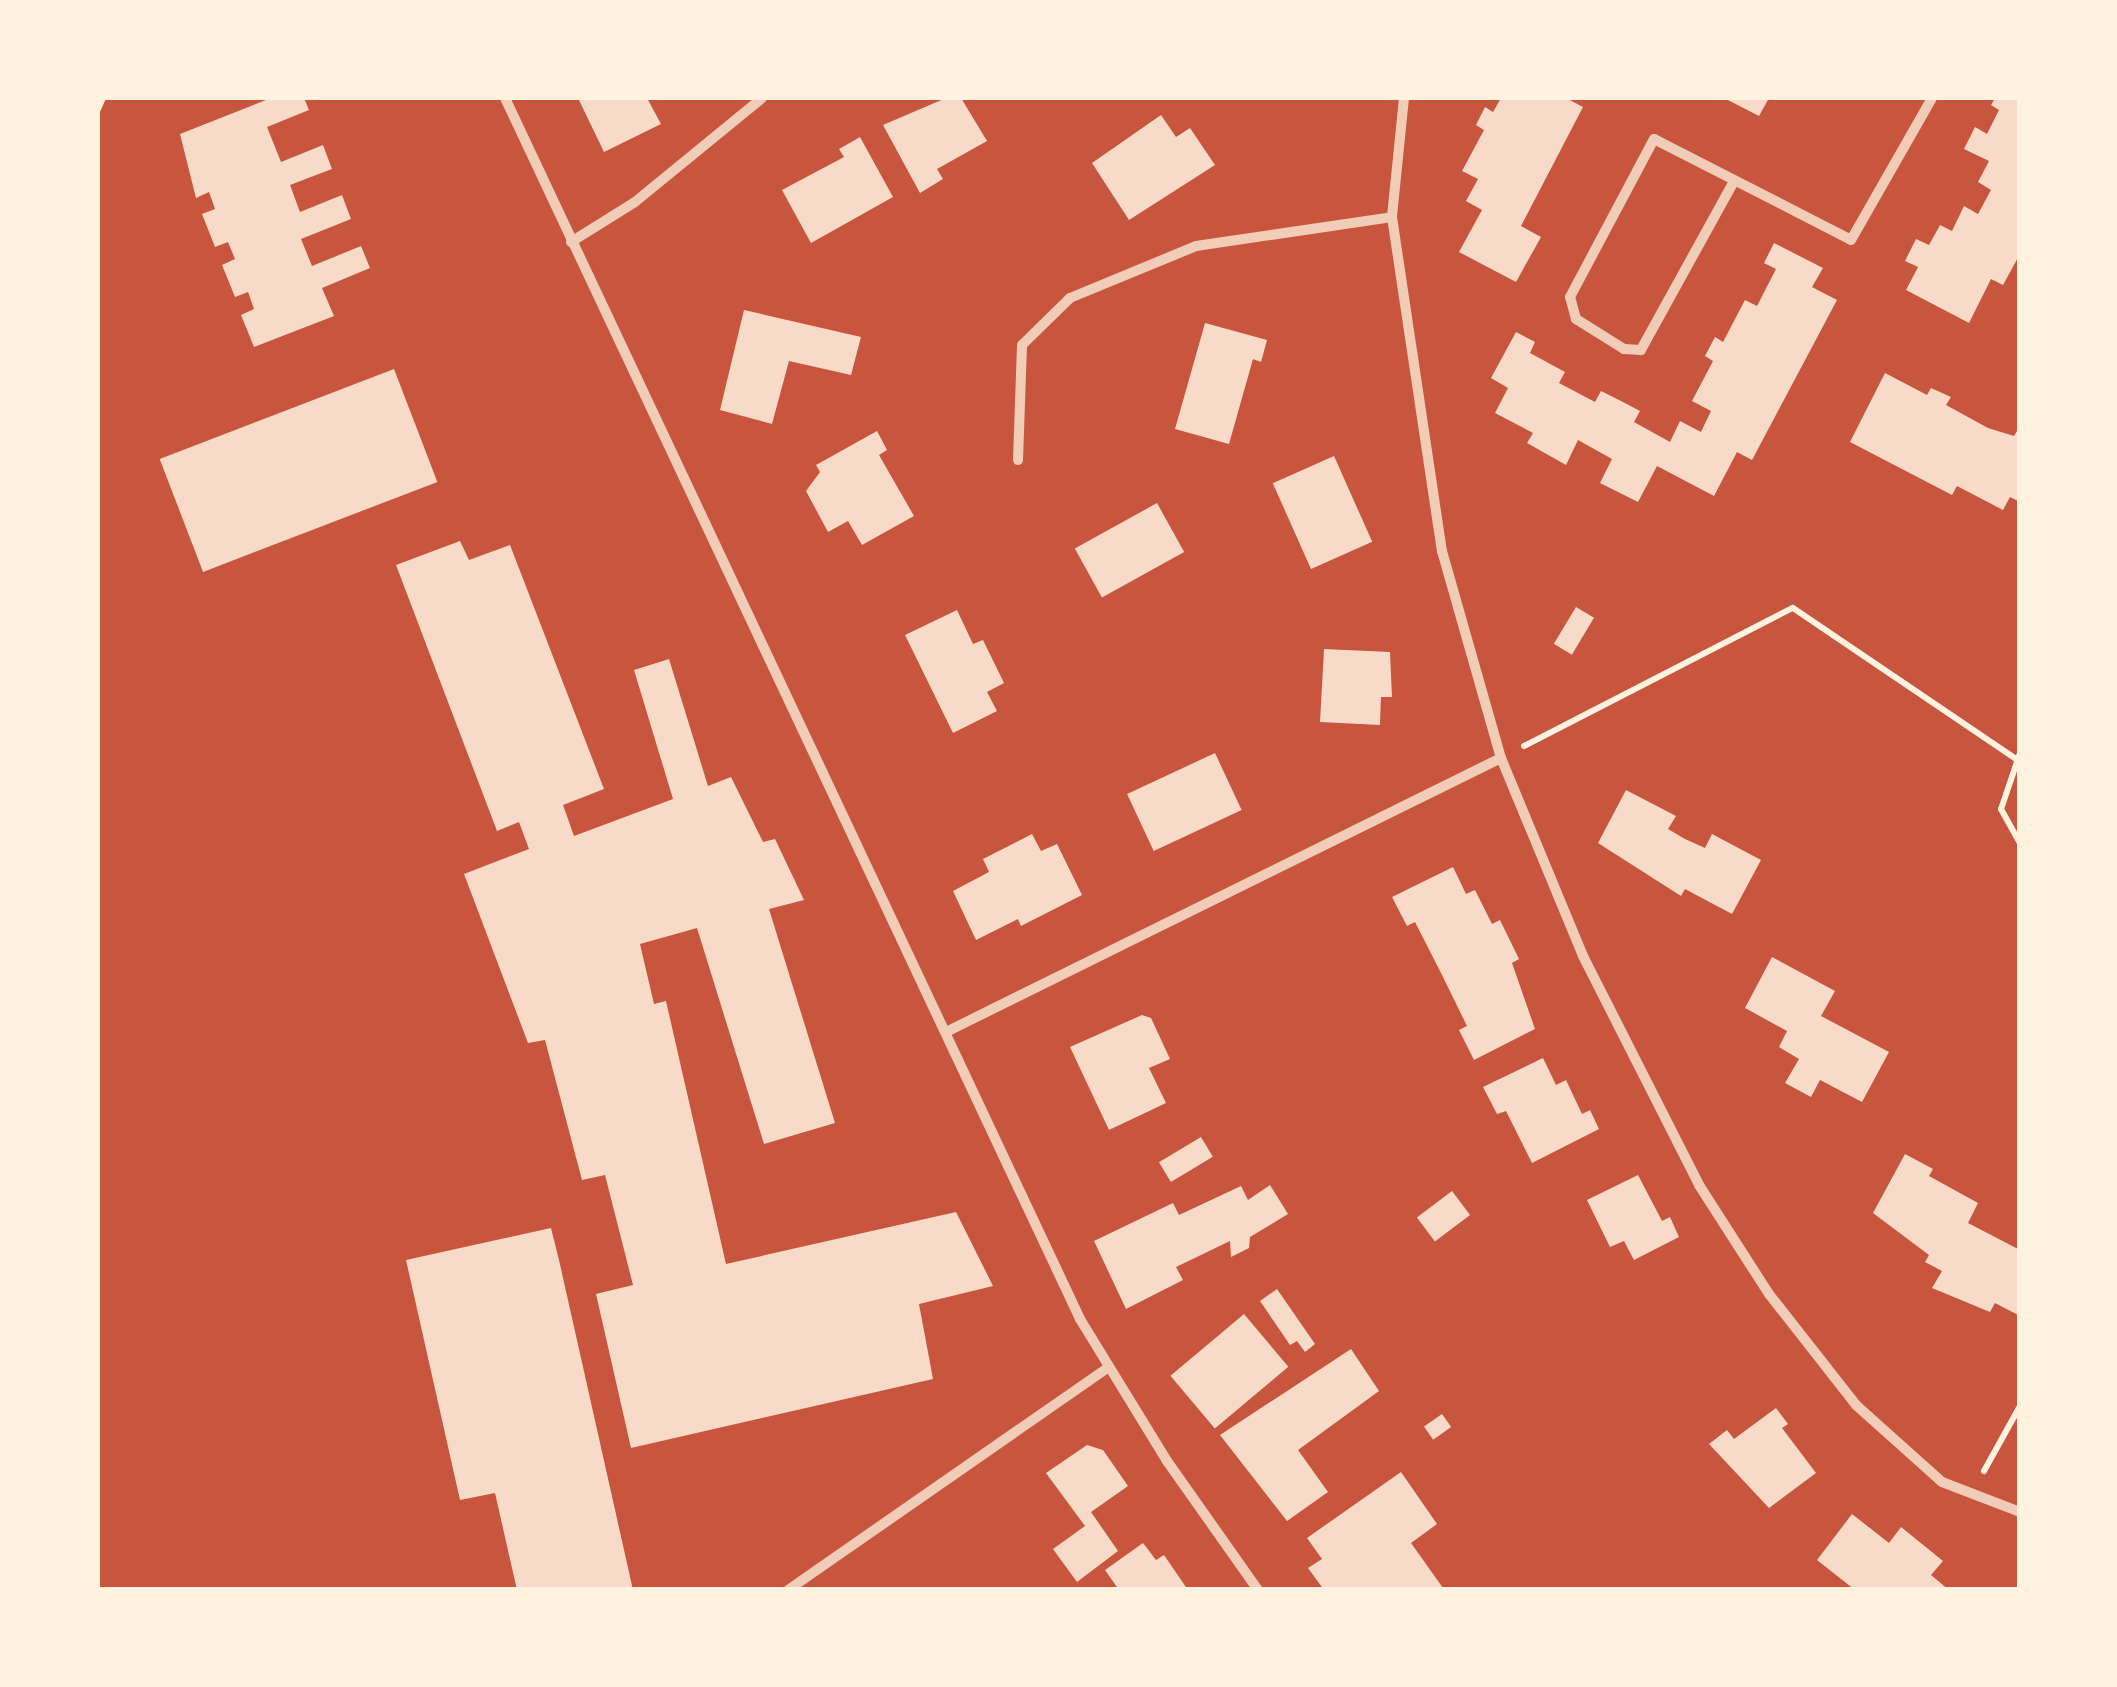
<!DOCTYPE html>
<html>
<head>
<meta charset="utf-8">
<style>
  body { margin:0 }
  #map { position:relative; width:2117px; height:1687px; overflow:hidden; background:#c8553d; font-family:Commissioner,sans-serif }
  div>[style] { position:absolute }
  .building>* { inset:0; background:#f7dbc8; transform-origin:0 0 }
  .path>* { height:6px; margin:-3px; padding:0 3px; transform-origin:3px; border-radius:3px; background:#fff3e0 }
  .minor>* { height:10px; margin:-5px; padding:0 5px; transform-origin:5px; border-radius:5px; background:#f1ccb7 }
  span { translate:-50% -50%; white-space:nowrap; text-align:center; line-height:1.15; -webkit-text-stroke:8px #fff3e0; paint-order:stroke }
  .frame { position:absolute; inset:0; border:100px solid #fff3e0; pointer-events:none }
</style>
</head>
<body>
<div id="map">
  <div class="building">
    <i style="clip-path:polygon(271px 98px,304px 98px,309px 110px,267px 127px,281px 162px,323px 145px,332px 169px,290px 185px,300px 212px,342px 195px,351px 219px,301px 239px,312px 266px,361px 246px,370px 268px,322px 288px,334px 316px,254px 347px,241px 315px,254px 309px,248px 292px,235px 297px,222px 265px,235px 259px,228px 242px,215px 247px,202px 214px,215px 209px,209px 192px,196px 198px,180px 134px)"></i>
    <i style="clip-path:polygon(578px 98px,647px 98px,661px 124px,604px 152px)"></i>
    <i style="clip-path:polygon(946px 98px,961px 98px,987px 141px,937px 169px,943px 179px,920px 193px,883px 125px)"></i>
    <i style="clip-path:polygon(1501px 98px,1566px 98px,1583px 107px,1521px 226px,1541px 237px,1516px 282px,1459px 252px,1482px 210px,1466px 201px,1478px 179px,1462px 171px,1484px 130px,1476px 125px,1485px 107px,1493px 112px)"></i>
    <i style="clip-path:polygon(1724px 98px,1769px 98px,1759px 116px)"></i>
    <i style="clip-path:polygon(1995px 98px,2020px 98px,2020px 254px,2003px 285px,1991px 279px,1969px 323px,1906px 290px,1918px 267px,1905px 261px,1916px 239px,1929px 245px,1940px 225px,1952px 231px,1964px 206px,1978px 214px,1991px 190px,1978px 182px,1989px 161px,1964px 149px,1975px 127px,1987px 134px,1999px 110px,1991px 105px)"></i>
    <i style="clip-path:polygon(1161px 115px,1176px 137px,1190px 128px,1215px 165px,1129px 220px,1092px 163px)"></i>
    <i style="clip-path:polygon(860px 137px,893px 197px,811px 243px,782px 190px,844px 157px,839px 149px)"></i>
    <i style="clip-path:polygon(1774px 243px,1823px 268px,1812px 287px,1837px 300px,1752px 460px,1737px 452px,1714px 496px,1657px 466px,1638px 502px,1600px 483px,1612px 459px,1578px 440px,1566px 465px,1527px 443px,1533px 433px,1495px 413px,1508px 388px,1491px 378px,1516px 332px,1535px 342px,1530px 353px,1565px 372px,1559px 383px,1595px 402px,1601px 391px,1621px 401px,1640px 411px,1634px 422px,1670px 442px,1680px 421px,1701px 432px,1711px 411px,1692px 401px,1713px 361px,1705px 356px,1715px 337px,1723px 342px,1745px 300px,1757px 306px,1776px 269px,1764px 263px)"></i>
    <i style="clip-path:polygon(744px 310px,861px 337px,851px 375px,789px 361px,772px 424px,720px 410px)"></i>
    <i style="clip-path:polygon(1205px 323px,1267px 340px,1261px 362px,1253px 359px,1229px 444px,1175px 429px)"></i>
    <i style="left:394px;top:369px;width:121px;height:251px;rotate:69deg"></i>
    <i style="clip-path:polygon(1885px 373px,1927px 395px,1931px 388px,1951px 397px,1946px 405px,1988px 428px,2014px 436px,2020px 426px,2020px 502px,2010px 497px,2003px 510px,1957px 486px,1952px 495px,1850px 442px)"></i>
    <i style="clip-path:polygon(877px 431px,887px 450px,879px 455px,914px 516px,862px 545px,848px 521px,828px 532px,806px 491px,820px 472px,816px 465px)"></i>
    <i style="left:1334px;top:456px;width:94px;height:67px;rotate:66deg"></i>
    <i style="left:1157px;top:503px;width:56px;height:94px;rotate:61deg"></i>
    <i style="clip-path:polygon(460px 541px,469px 560px,510px 545px,604px 789px,563px 805px,574px 836px,673px 799px,634px 670px,669px 659px,708px 786px,731px 777px,763px 842px,775px 839px,804px 900px,769px 909px,835px 1123px,764px 1144px,697px 928px,640px 944px,654px 1004px,666px 1001px,726px 1264px,956px 1212px,993px 1286px,919px 1304px,933px 1379px,631px 1448px,596px 1294px,633px 1285px,605px 1175px,582px 1180px,545px 1040px,528px 1043px,464px 874px,529px 849px,519px 822px,497px 831px,396px 565px)"></i>
    <i style="left:1576px;top:607px;width:21px;height:43px;rotate:31deg"></i>
    <i style="clip-path:polygon(957px 610px,973px 644px,983px 640px,1004px 683px,987px 692px,997px 711px,953px 733px,905px 635px)"></i>
    <i style="clip-path:polygon(1324px 649px,1390px 652px,1392px 697px,1381px 697px,1380px 725px,1320px 722px)"></i>
    <i style="left:1215px;top:753px;width:63px;height:97px;rotate:65deg"></i>
    <i style="clip-path:polygon(1626px 790px,1676px 816px,1668px 829px,1685px 839px,1705px 848px,1712px 834px,1761px 860px,1732px 914px,1685px 889px,1681px 896px,1598px 843px)"></i>
    <i style="clip-path:polygon(1032px 834px,1041px 851px,1057px 844px,1082px 895px,1021px 926px,1018px 919px,976px 940px,953px 891px,989px 872px,983px 859px)"></i>
    <i style="clip-path:polygon(1453px 867px,1466px 894px,1475px 890px,1492px 924px,1500px 920px,1519px 959px,1512px 963px,1535px 1029px,1474px 1060px,1459px 1030px,1467px 1026px,1441px 973px,1415px 922px,1407px 926px,1392px 897px)"></i>
    <i style="clip-path:polygon(1772px 957px,1835px 991px,1821px 1016px,1889px 1052px,1862px 1102px,1820px 1080px,1811px 1097px,1785px 1083px,1799px 1059px,1779px 1047px,1787px 1031px,1745px 1008px)"></i>
    <i style="clip-path:polygon(1142px 1015px,1151px 1018px,1170px 1059px,1149px 1068px,1166px 1103px,1109px 1130px,1070px 1047px)"></i>
    <i style="clip-path:polygon(1543px 1058px,1556px 1085px,1566px 1080px,1582px 1114px,1590px 1110px,1599px 1129px,1532px 1163px,1506px 1111px,1497px 1114px,1483px 1087px)"></i>
    <i style="left:1201px;top:1137px;width:23px;height:49px;rotate:59deg"></i>
    <i style="clip-path:polygon(1905px 1154px,1933px 1169px,1929px 1176px,1978px 1203px,1968px 1223px,2020px 1250px,2020px 1316px,1995px 1303px,1990px 1312px,1932px 1288px,1942px 1271px,1925px 1262px,1929px 1255px,1873px 1213px)"></i>
    <i style="clip-path:polygon(1638px 1175px,1662px 1221px,1670px 1217px,1679px 1237px,1634px 1260px,1624px 1241px,1610px 1247px,1587px 1200px)"></i>
    <i style="clip-path:polygon(1270px 1185px,1288px 1214px,1250px 1237px,1249px 1248px,1231px 1257px,1230px 1241px,1176px 1267px,1183px 1280px,1126px 1309px,1094px 1241px,1173px 1203px,1179px 1215px,1241px 1186px,1248px 1200px)"></i>
    <i style="left:1452px;top:1191px;width:30px;height:44px;rotate:53deg"></i>
    <i style="clip-path:polygon(551px 1228px,559px 1260px,633px 1590px,517px 1590px,495px 1493px,460px 1500px,406px 1260px)"></i>
    <i style="clip-path:polygon(1277px 1289px,1315px 1344px,1305px 1352px,1297px 1341px,1290px 1345px,1260px 1301px)"></i>
    <i style="left:1244px;top:1314px;width:69px;height:96px;rotate:50deg"></i>
    <i style="clip-path:polygon(1351px 1349px,1379px 1391px,1298px 1450px,1328px 1492px,1287px 1521px,1220px 1435px)"></i>
    <i style="clip-path:polygon(1776px 1408px,1788px 1424px,1782px 1428px,1816px 1473px,1769px 1508px,1709px 1444px,1727px 1430px,1734px 1439px)"></i>
    <i style="left:1442px;top:1414px;width:16px;height:22px;rotate:55deg"></i>
    <i style="clip-path:polygon(1087px 1445px,1103px 1450px,1128px 1486px,1091px 1512px,1118px 1551px,1077px 1582px,1053px 1549px,1085px 1526px,1046px 1473px)"></i>
    <i style="clip-path:polygon(1401px 1472px,1437px 1524px,1411px 1543px,1443px 1588px,1324px 1590px,1308px 1568px,1322px 1559px,1307px 1538px)"></i>
    <i style="clip-path:polygon(1852px 1514px,1889px 1543px,1901px 1527px,1943px 1561px,1931px 1575px,1949px 1590px,1855px 1590px,1817px 1560px)"></i>
    <i style="clip-path:polygon(1143px 1543px,1156px 1560px,1164px 1555px,1188px 1590px,1119px 1590px,1105px 1570px)"></i>
  </div>
  <div class="path">
    <i style="left:98px;top:109px;width:12px;rotate:-66deg"></i>
    <i style="left:1524px;top:746px;width:302px;rotate:-27.2deg"></i>
    <i style="left:1793px;top:608px;width:269px;rotate:34.1deg"></i>
    <i style="left:2020px;top:753px;width:59px;rotate:108.7deg"></i>
    <i style="left:2001px;top:809px;width:39px;rotate:61deg"></i>
    <i style="left:1984px;top:1471px;width:74px;rotate:-61deg"></i>
  </div>
  <div class="minor">
    <i style="left:505px;top:98px;width:1350px;rotate:64.78deg"></i>
    <i style="left:1080px;top:1319px;width:167px;rotate:58.5deg"></i>
    <i style="left:1167px;top:1461px;width:158px;rotate:54.8deg"></i>
    <i style="left:1404px;top:98px;width:120px;rotate:95.8deg"></i>
    <i style="left:1392px;top:217px;width:338px;rotate:81.5deg"></i>
    <i style="left:1442px;top:551px;width:215px;rotate:74.1deg"></i>
    <i style="left:1501px;top:758px;width:214px;rotate:67.5deg"></i>
    <i style="left:1583px;top:956px;width:257px;rotate:63.1deg"></i>
    <i style="left:1699px;top:1185px;width:130px;rotate:57.3deg"></i>
    <i style="left:1769px;top:1294px;width:141px;rotate:51.9deg"></i>
    <i style="left:1856px;top:1405px;width:115px;rotate:41.8deg"></i>
    <i style="left:1942px;top:1482px;width:84px;rotate:21deg"></i>
    <i style="left:1733px;top:183px;width:191px;rotate:118.9deg"></i>
    <i style="left:1641px;top:350px;width:17px;rotate:-177deg"></i>
    <i style="left:1624px;top:349px;width:57px;rotate:-148deg"></i>
    <i style="left:1576px;top:319px;width:23px;rotate:-105deg"></i>
    <i style="left:1570px;top:297px;width:179px;rotate:-62deg"></i>
    <i style="left:1654px;top:139px;width:221px;rotate:27.1deg"></i>
    <i style="left:1851px;top:240px;width:163px;rotate:-60.3deg"></i>
    <i style="left:571px;top:242px;width:75px;rotate:-32deg"></i>
    <i style="left:635px;top:202px;width:164px;rotate:-39.3deg"></i>
    <i style="left:1018px;top:460px;width:115px;rotate:-88deg"></i>
    <i style="left:1022px;top:345px;width:67px;rotate:-44.4deg"></i>
    <i style="left:1070px;top:298px;width:136px;rotate:-22.4deg"></i>
    <i style="left:1196px;top:246px;width:198px;rotate:-8.4deg"></i>
    <i style="left:946px;top:1032px;width:619px;rotate:-26.28deg"></i>
    <i style="left:788px;top:1590px;width:389px;rotate:-34.8deg"></i>
  </div>
  <div class="frame"></div>
</div>
</body>
</html>
